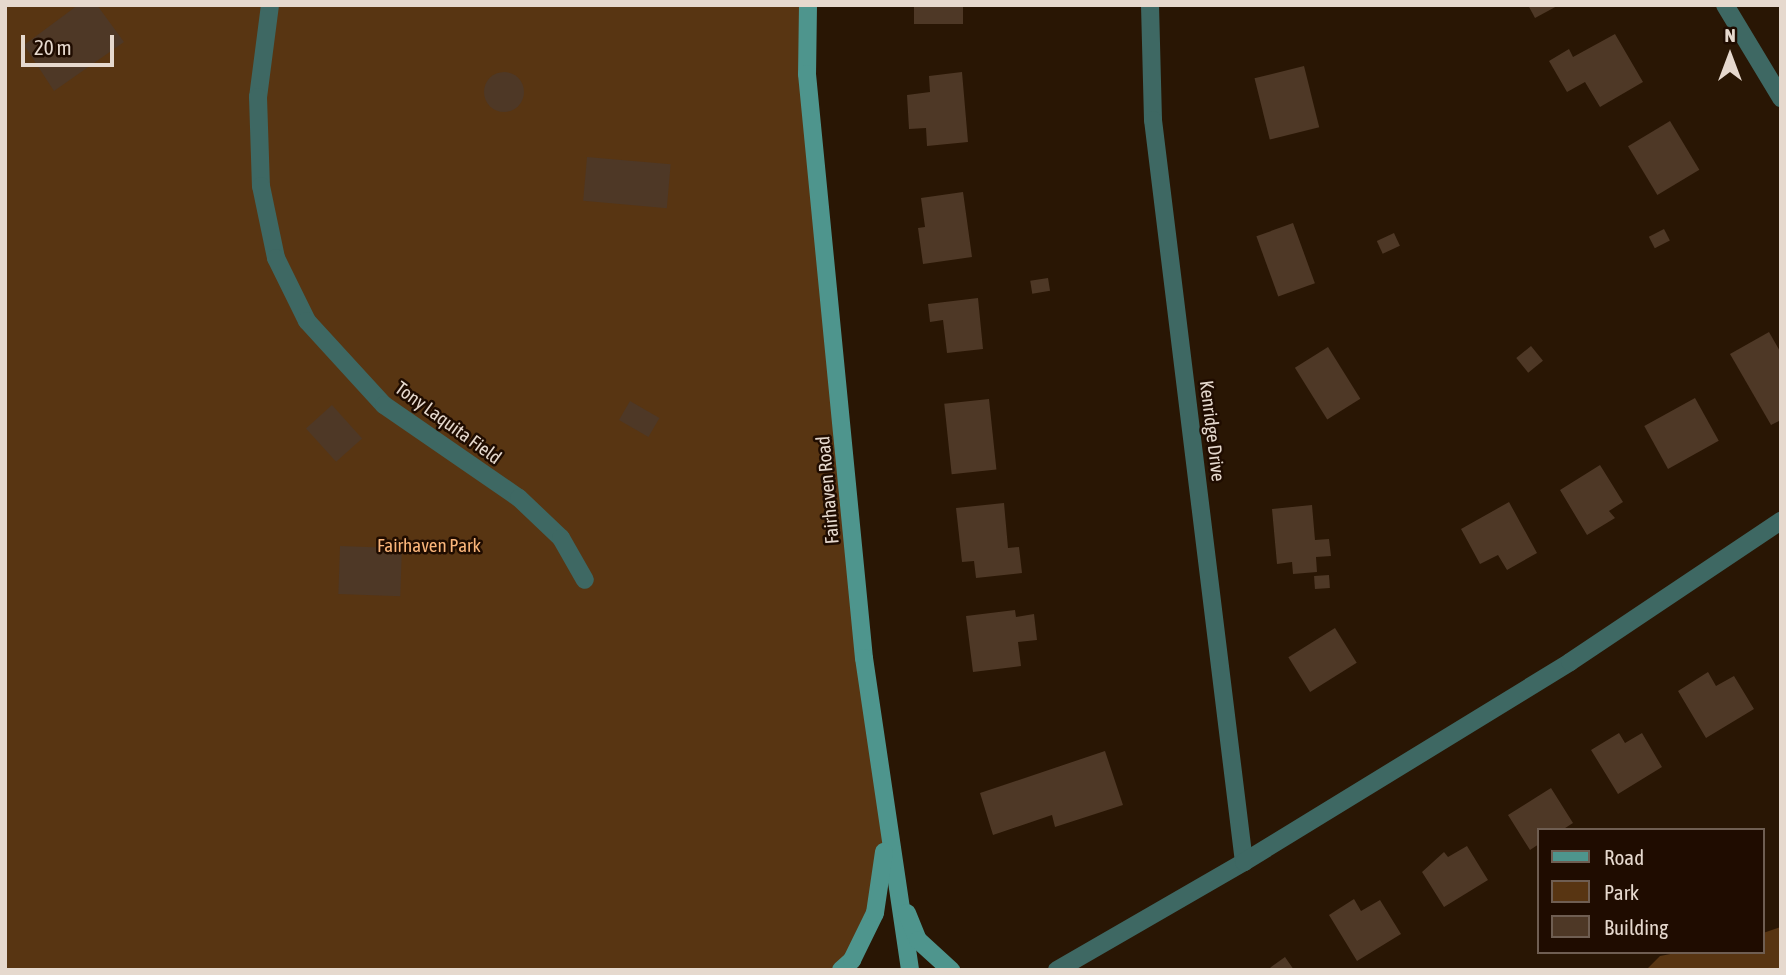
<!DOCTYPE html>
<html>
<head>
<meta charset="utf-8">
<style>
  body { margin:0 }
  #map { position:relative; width:1786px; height:975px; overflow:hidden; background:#291604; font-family:"Asap Condensed",sans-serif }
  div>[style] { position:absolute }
  .green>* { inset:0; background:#583512 }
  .building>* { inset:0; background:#4e3826; transform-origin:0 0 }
  .round { border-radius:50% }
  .lane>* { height:18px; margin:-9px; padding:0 9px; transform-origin:9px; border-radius:9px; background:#3e6863 }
  .street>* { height:18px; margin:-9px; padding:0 9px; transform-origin:9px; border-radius:9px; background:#3e6863 }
  .secondary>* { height:18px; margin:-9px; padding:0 9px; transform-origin:9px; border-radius:9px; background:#4e958d }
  span { translate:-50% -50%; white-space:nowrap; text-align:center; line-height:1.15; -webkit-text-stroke:5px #1f0c00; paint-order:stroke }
  .street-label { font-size:19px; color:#e6d9ce }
  .park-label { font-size:19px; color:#fab57a }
  .frame { position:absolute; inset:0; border:7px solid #e6d9ce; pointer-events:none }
  .legend { position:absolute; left:1537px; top:828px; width:228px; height:126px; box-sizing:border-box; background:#1f0c00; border:2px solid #6f5e52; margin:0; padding:9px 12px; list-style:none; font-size:21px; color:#e6d9ce }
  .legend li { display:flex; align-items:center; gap:14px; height:35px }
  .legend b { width:35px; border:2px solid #6f5e52 }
  .north { position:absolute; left:1695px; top:21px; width:70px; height:70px; -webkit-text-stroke:5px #1f0c00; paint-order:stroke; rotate:0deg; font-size:19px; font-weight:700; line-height:28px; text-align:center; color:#e6d9ce }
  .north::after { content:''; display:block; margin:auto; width:24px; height:32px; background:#e6d9ce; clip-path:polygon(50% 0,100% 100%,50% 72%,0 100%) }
  .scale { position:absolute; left:21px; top:35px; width:93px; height:32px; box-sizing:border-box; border:4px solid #e6d9ce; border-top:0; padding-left:9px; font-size:21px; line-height:24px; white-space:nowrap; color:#e6d9ce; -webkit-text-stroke:5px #1f0c00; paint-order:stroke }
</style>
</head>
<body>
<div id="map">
  <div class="green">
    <i style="clip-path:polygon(5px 5px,808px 5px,887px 831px,875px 913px,841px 970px,5px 970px)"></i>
    <i style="clip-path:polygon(1781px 927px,1781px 970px,1646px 970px,1660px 956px,1681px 952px,1763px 952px,1763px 933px)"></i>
  </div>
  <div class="building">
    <i style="clip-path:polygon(78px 5px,97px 5px,124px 42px,54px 91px,24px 45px)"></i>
    <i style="left:914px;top:5px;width:49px;height:19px"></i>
    <i style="clip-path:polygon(1528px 5px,1559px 5px,1535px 18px)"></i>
    <i style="clip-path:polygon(1615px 34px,1643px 82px,1600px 107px,1585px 82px,1567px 92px,1549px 61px,1569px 49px,1573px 57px)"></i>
    <i style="left:1304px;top:66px;width:63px;height:51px;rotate:76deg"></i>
    <i class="round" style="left:484px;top:72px;width:40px;height:40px"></i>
    <i style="clip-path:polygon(962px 72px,968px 142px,927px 146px,926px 128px,909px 129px,907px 95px,930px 92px,929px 76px)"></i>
    <i style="left:1670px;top:121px;width:57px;height:49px;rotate:59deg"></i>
    <i style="left:587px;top:157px;width:84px;height:44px;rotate:5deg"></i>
    <i style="clip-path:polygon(963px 192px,972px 257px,923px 264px,918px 228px,925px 227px,921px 198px)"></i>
    <i style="left:1293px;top:223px;width:64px;height:39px;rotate:70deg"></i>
    <i style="left:1664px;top:229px;width:13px;height:17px;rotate:63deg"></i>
    <i style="left:1394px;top:233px;width:14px;height:19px;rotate:65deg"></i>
    <i style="left:1048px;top:278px;width:13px;height:18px;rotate:81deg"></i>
    <i style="clip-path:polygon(978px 298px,983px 349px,947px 353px,943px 320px,930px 322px,928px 304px)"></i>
    <i style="clip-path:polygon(1769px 332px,1781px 353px,1781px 420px,1771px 425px,1730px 354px)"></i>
    <i style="left:1531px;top:346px;width:19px;height:19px;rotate:51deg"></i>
    <i style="left:1328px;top:347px;width:61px;height:39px;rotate:58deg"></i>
    <i style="left:1695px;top:398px;width:49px;height:58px;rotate:61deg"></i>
    <i style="left:989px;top:399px;width:71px;height:45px;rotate:84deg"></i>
    <i style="left:630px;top:401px;width:34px;height:22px;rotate:30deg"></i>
    <i style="left:332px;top:405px;width:45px;height:35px;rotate:48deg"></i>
    <i style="clip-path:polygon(1600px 465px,1623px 502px,1609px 511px,1615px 518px,1587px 535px,1560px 490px)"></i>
    <i style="clip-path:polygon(1509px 502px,1537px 553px,1507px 570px,1498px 555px,1480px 564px,1461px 529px)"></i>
    <i style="clip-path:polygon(1004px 503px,1008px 548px,1019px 547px,1022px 573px,976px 578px,974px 561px,962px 562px,956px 508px)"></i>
    <i style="clip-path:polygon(1312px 505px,1315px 540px,1329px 539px,1331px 556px,1316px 557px,1317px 572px,1293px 574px,1292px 562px,1277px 564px,1272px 509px)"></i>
    <i style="left:340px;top:546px;width:62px;height:48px;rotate:2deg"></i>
    <i style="left:1329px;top:575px;width:13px;height:15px;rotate:86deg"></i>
    <i style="clip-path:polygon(1015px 610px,1016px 617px,1034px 614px,1037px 640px,1018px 642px,1021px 666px,973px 672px,966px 616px)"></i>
    <i style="left:1335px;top:628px;width:41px;height:55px;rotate:58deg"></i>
    <i style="clip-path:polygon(1708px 672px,1716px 686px,1734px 676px,1754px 709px,1706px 738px,1678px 691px)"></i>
    <i style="clip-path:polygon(1619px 733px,1625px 743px,1642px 733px,1662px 767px,1618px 794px,1591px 750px)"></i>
    <i style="clip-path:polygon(1105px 751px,1123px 805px,1055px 827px,1052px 815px,993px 835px,980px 793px)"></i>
    <i style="clip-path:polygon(1551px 788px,1573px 823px,1562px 830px,1539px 830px,1539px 844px,1530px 850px,1508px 815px)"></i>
    <i style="clip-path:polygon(1467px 846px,1488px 880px,1444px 907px,1422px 872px,1444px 852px,1448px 857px)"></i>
    <i style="clip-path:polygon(1354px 899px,1361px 911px,1380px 900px,1401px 934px,1357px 961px,1329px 915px)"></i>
    <i style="clip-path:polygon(1285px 957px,1294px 970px,1267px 970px)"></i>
  </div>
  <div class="lane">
    <i style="left:270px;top:5px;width:93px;rotate:97.4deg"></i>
    <i style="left:258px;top:97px;width:89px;rotate:88.1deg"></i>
    <i style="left:261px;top:186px;width:74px;rotate:78.2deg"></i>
    <i style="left:276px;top:258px;width:70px;rotate:63.8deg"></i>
    <i style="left:307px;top:321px;width:114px;rotate:47.5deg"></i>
    <i style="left:384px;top:405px;width:164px;rotate:34.6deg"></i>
    <i style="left:519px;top:498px;width:58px;rotate:43.6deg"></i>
    <i style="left:561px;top:538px;width:48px;rotate:60.3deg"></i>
  </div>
  <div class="street">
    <i style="left:1150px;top:5px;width:115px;rotate:88.5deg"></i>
    <i style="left:1153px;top:120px;width:748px;rotate:83.01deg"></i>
    <i style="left:1725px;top:5px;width:109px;rotate:58.9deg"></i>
    <i style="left:1057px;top:970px;width:216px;rotate:-30deg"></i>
    <i style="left:1244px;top:862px;width:382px;rotate:-31.5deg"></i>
    <i style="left:1570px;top:662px;width:254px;rotate:-33.8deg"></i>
  </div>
  <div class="secondary">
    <i style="left:808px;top:5px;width:69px;rotate:90.8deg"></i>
    <i style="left:807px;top:74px;width:587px;rotate:84.43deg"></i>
    <i style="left:864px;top:658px;width:315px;rotate:81.6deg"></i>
    <i style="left:907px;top:913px;width:29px;rotate:68deg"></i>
    <i style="left:918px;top:940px;width:45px;rotate:42.3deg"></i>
    <i style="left:841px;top:970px;width:15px;rotate:-42deg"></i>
    <i style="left:852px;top:960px;width:52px;rotate:-63.9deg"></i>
    <i style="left:875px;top:913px;width:62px;rotate:-81.6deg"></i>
  </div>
  <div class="street-label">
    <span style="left:448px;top:423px;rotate:36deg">Tony Laquita Field</span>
    <span style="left:1212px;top:431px;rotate:83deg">Kenridge Drive</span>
    <span style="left:828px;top:490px;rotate:-95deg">Fairhaven Road</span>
  </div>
  <div class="park-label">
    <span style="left:429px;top:546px">Fairhaven Park</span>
  </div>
  <div class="frame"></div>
  <ul class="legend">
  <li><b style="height:9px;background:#4e958d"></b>Road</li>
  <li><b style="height:19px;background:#583512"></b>Park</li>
  <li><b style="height:19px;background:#4e3826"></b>Building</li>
  </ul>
  <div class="north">N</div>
  <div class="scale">20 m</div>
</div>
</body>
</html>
